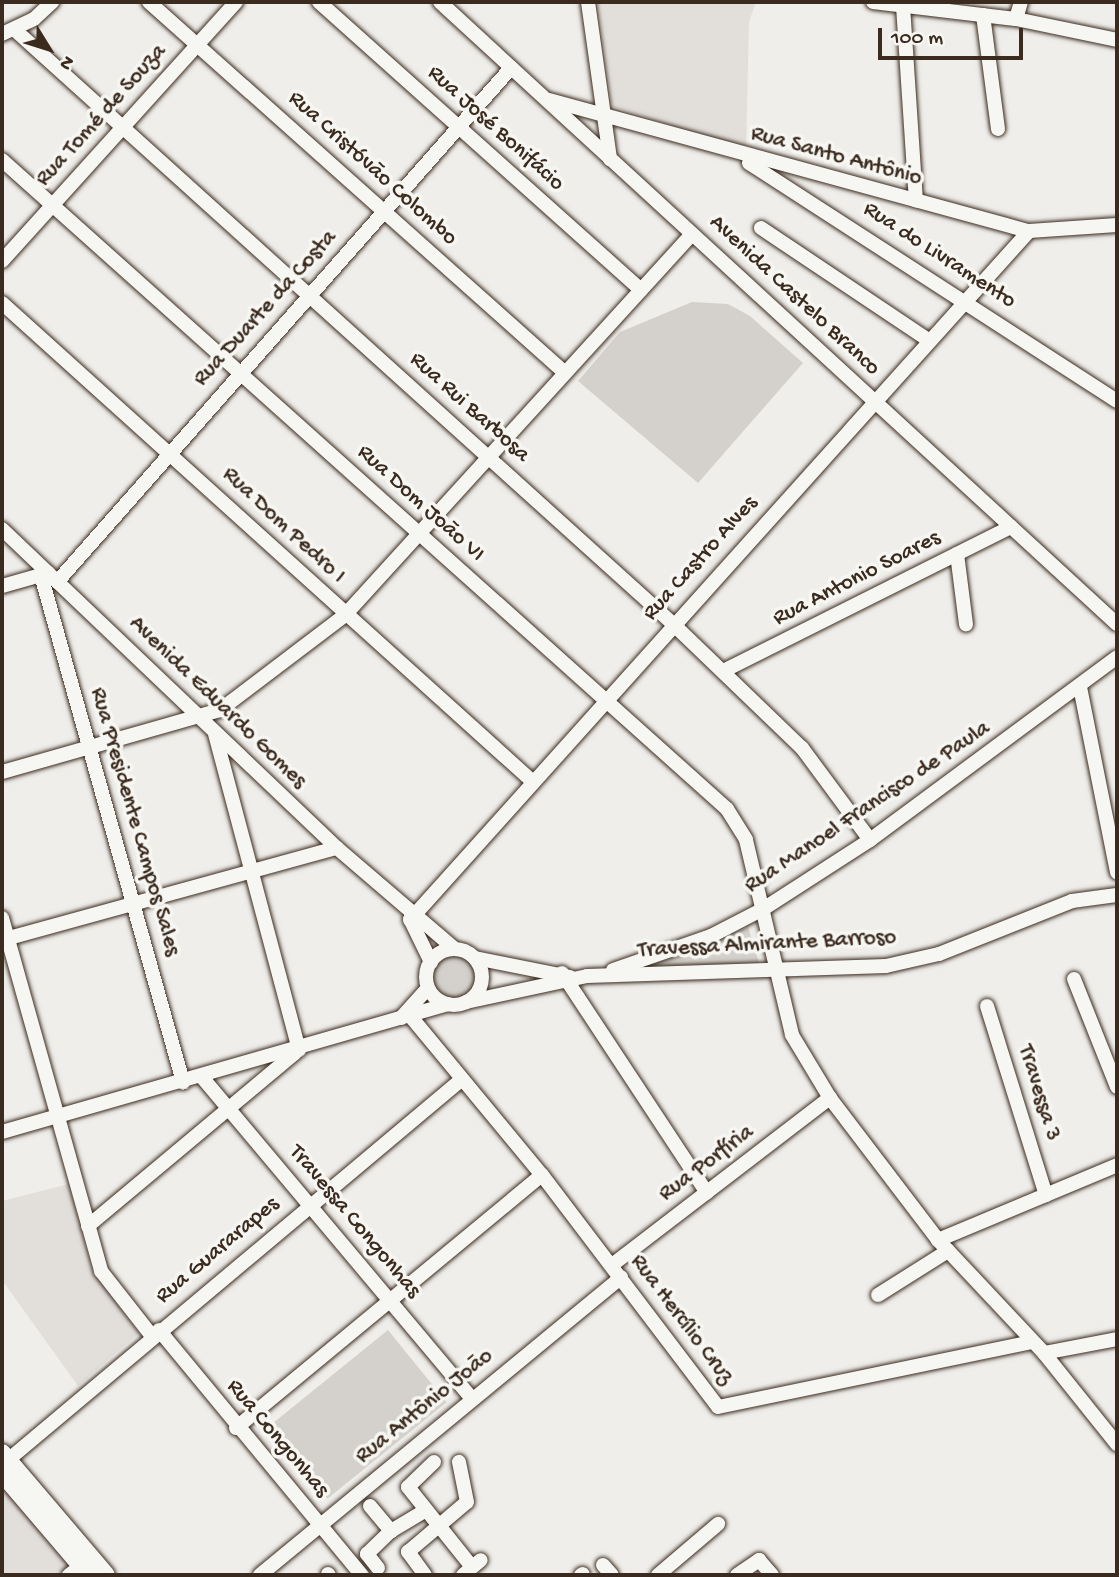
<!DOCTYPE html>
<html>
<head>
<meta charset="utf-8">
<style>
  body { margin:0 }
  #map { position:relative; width:1119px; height:1577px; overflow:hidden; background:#efeeea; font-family:"Gochi Hand",sans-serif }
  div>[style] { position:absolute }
  .built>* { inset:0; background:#e2dfdb }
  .green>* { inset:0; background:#d4d1cc; transform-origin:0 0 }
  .round { border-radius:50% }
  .roads { filter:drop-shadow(0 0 2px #3b2a1e) drop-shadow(0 0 2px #3b2a1e) }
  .minor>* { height:14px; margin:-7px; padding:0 7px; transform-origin:7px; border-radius:7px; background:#f6f6f2 }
  .minor>.ring { margin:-7px; padding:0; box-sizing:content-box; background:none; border:14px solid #f6f6f2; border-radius:50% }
  .major>* { height:18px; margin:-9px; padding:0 9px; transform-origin:9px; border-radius:9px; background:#f6f6f2 }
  span { translate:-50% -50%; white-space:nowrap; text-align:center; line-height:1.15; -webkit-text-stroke:7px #f6f6f2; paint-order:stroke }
  .street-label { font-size:23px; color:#3b2a1e }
  .frame { position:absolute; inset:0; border:4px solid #3b2a1e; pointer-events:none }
  .north { position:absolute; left:14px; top:14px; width:70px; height:70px; -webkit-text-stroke:5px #f6f6f2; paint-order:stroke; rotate:128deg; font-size:19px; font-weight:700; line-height:28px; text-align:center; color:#3b2a1e }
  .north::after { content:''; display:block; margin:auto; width:24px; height:32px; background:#3b2a1e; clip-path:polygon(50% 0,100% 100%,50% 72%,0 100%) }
  .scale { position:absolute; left:878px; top:28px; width:145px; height:32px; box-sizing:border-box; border:4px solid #3b2a1e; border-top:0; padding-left:9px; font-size:21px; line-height:24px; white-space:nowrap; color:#3b2a1e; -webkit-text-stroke:5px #f6f6f2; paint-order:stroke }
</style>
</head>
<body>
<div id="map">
  <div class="built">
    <i style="clip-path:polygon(598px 2px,756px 2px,749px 22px,746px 150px,612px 106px)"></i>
    <i style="clip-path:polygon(69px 1184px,92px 1270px,139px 1333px,78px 1386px,2px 1280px,2px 1201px)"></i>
    <i style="clip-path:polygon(2px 1481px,72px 1564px,58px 1575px,2px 1575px)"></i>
  </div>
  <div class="green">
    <i style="clip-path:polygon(692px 302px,728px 304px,750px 316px,803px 363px,698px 483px,578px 381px,620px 332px)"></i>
    <i style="clip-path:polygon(748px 927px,760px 966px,637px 969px,672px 958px)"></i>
    <i class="round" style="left:429px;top:954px;width:46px;height:46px"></i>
    <i style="left:388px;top:1330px;width:93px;height:153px;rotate:51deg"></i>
  </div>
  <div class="roads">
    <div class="minor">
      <i style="left:149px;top:2px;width:556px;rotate:41.72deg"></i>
      <i style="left:319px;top:2px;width:432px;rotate:41.8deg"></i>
      <i style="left:440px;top:2px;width:919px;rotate:42.58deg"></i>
      <i style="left:588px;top:2px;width:159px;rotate:82deg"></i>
      <i style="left:873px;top:2px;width:144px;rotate:6.8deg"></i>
      <i style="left:1016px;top:19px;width:103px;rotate:11.7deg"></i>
      <i style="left:903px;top:6px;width:195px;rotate:86.2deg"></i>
      <i style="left:983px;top:15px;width:115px;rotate:82.5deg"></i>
      <i style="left:1016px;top:19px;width:18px;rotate:-74deg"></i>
      <i style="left:15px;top:30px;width:886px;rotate:42.07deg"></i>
      <i style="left:673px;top:624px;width:179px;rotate:43.9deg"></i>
      <i style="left:802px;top:748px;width:114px;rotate:53.5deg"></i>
      <i style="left:2px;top:34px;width:35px;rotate:-25deg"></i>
      <i style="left:34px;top:19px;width:25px;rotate:-43deg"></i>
      <i style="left:549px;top:100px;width:498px;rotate:15.3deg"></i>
      <i style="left:1029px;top:231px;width:88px;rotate:-3.9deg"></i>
      <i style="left:2px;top:160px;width:973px;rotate:41.83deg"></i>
      <i style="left:727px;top:809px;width:36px;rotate:58deg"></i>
      <i style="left:746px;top:840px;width:200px;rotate:76.7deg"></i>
      <i style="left:792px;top:1035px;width:74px;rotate:58.9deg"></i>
      <i style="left:830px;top:1098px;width:178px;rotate:52.7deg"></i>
      <i style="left:938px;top:1240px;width:155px;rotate:46.8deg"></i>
      <i style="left:1044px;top:1353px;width:117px;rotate:51.3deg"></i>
      <i style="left:749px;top:163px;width:438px;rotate:32.9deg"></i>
      <i style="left:761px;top:228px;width:200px;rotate:33.8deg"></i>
      <i style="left:2px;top:261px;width:349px;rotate:-47.9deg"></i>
      <i style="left:2px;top:303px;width:715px;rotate:42.05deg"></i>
      <i style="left:2px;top:529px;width:463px;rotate:43.6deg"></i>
      <i style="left:337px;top:848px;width:155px;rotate:40.6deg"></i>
      <i style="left:957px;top:554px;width:71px;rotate:82.7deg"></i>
      <i style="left:41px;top:575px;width:527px;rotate:74.35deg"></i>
      <i style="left:57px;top:582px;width:686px;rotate:-48.55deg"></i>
      <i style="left:2px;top:586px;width:48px;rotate:-15.8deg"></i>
      <i style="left:723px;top:671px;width:322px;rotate:-26.6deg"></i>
      <i style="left:1080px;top:687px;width:189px;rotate:78.7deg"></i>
      <i style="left:215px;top:734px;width:327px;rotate:75.1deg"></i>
      <i style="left:2px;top:772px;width:227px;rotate:-15.9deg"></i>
      <i style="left:220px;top:710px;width:157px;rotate:-37.2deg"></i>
      <i style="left:345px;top:615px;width:515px;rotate:-47.67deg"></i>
      <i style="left:2px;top:918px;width:367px;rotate:74.3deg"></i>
      <i style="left:101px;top:1271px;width:83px;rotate:51.9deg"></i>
      <i style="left:410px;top:919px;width:48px;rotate:64deg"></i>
      <i style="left:410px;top:920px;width:926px;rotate:-48.06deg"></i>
      <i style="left:2px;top:940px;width:347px;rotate:-15.4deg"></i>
      <i class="ring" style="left:426px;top:949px;width:42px;height:42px"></i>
      <i style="left:475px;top:958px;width:97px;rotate:11.3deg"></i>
      <i style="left:613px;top:970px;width:104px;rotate:-19.1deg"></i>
      <i style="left:711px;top:936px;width:59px;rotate:-27.4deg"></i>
      <i style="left:763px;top:909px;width:127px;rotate:-32.8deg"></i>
      <i style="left:870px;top:840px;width:307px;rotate:-36.5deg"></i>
      <i style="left:562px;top:973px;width:263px;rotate:56.6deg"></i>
      <i style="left:1074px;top:979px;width:116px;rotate:68.3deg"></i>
      <i style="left:466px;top:1002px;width:124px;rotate:-12.1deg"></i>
      <i style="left:587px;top:976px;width:299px;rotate:-1.9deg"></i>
      <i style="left:886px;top:966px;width:54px;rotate:-12.8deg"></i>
      <i style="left:939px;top:954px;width:143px;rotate:-21.7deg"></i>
      <i style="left:1072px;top:901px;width:45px;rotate:-7.6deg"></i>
      <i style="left:987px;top:1006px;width:198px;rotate:72.7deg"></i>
      <i style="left:407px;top:1012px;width:212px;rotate:50.4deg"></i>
      <i style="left:542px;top:1175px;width:291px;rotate:52.8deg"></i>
      <i style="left:718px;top:1407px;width:321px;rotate:-11.7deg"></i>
      <i style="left:401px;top:1018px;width:40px;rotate:-48deg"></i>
      <i style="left:202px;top:1077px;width:419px;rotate:50deg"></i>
      <i style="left:2px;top:1132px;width:464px;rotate:-16deg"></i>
      <i style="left:88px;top:1226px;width:270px;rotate:-39.9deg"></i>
      <i style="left:938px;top:1240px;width:194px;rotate:-22.7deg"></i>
      <i style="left:612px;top:1265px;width:275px;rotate:-37.5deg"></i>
      <i style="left:878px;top:1295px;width:83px;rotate:-32.2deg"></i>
      <i style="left:159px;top:1330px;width:318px;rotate:50.4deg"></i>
      <i style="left:1044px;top:1353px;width:74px;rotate:-10.9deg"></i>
      <i style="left:236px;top:1428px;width:397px;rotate:-39.6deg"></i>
      <i style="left:8px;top:1460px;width:591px;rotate:-39.99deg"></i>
      <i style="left:434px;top:1462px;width:36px;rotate:136deg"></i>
      <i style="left:408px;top:1487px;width:102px;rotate:51.3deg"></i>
      <i style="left:370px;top:1506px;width:33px;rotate:50deg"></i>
      <i style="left:391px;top:1531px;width:39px;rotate:-31deg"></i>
      <i style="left:603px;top:1565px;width:13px;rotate:48deg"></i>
      <i style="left:378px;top:1568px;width:18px;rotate:-128deg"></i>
      <i style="left:367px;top:1554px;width:33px;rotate:-44deg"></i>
      <i style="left:328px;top:1574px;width:1px;rotate:45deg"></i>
      <i style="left:69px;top:1575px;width:15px;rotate:-37deg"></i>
      <i style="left:260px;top:1575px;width:468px;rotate:-39.5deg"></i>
      <i style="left:425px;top:1575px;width:29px;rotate:-126deg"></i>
      <i style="left:408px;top:1552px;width:77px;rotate:-40.3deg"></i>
      <i style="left:467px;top:1502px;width:41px;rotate:-101.3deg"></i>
      <i style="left:463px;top:1575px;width:23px;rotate:-40deg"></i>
      <i style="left:581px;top:1575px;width:2px;rotate:-27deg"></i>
      <i style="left:658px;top:1575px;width:79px;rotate:-40.4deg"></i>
      <i style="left:737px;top:1575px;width:27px;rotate:-34deg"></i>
      <i style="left:759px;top:1560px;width:20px;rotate:49deg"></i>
    </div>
    <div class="major">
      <i style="left:2px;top:1453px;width:160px;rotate:49.6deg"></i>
      <i style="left:2px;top:1473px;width:134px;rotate:49.5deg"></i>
    </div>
  </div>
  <div class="street-label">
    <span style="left:102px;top:116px;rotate:-48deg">Rua Tomé de Souza</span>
    <span style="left:495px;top:129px;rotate:42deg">Rua José Bonifácio</span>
    <span style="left:836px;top:157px;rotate:15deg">Rua Santo Antônio</span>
    <span style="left:372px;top:169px;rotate:42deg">Rua Cristóvão Colombo</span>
    <span style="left:939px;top:256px;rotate:33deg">Rua do Livramento</span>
    <span style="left:794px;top:296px;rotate:43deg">Avenida Castelo Branco</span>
    <span style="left:266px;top:309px;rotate:-48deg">Rua Duarte da Costa</span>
    <span style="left:469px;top:408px;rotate:42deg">Rua Rui Barbosa</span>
    <span style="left:420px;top:504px;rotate:42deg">Rua Dom João VI</span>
    <span style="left:283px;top:526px;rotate:43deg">Rua Dom Pedro I</span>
    <span style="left:701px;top:559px;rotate:-48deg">Rua Castro Alves</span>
    <span style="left:857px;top:579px;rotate:-27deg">Rua Antonio Soares</span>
    <span style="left:217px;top:703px;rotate:44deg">Avenida Eduardo Gomes</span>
    <span style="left:868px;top:808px;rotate:-34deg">Rua Manoel Francisco de Paula</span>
    <span style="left:134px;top:822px;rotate:74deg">Rua Presidente Campos Sales</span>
    <span style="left:767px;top:945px;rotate:-3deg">Travessa Almirante Barroso</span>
    <span style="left:1038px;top:1093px;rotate:73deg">Travessa 3</span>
    <span style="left:707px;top:1164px;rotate:-37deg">Rua Porfíria</span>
    <span style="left:354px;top:1222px;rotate:50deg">Travessa Congonhas</span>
    <span style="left:218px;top:1251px;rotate:-40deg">Rua Guararapes</span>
    <span style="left:681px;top:1320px;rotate:53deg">Rua Hercílio Cruz</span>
    <span style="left:425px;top:1407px;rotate:-39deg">Rua Antônio João</span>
    <span style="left:277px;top:1439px;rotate:50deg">Rua Congonhas</span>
  </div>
  <div class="frame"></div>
  <div class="north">N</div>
  <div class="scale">100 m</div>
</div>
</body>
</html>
